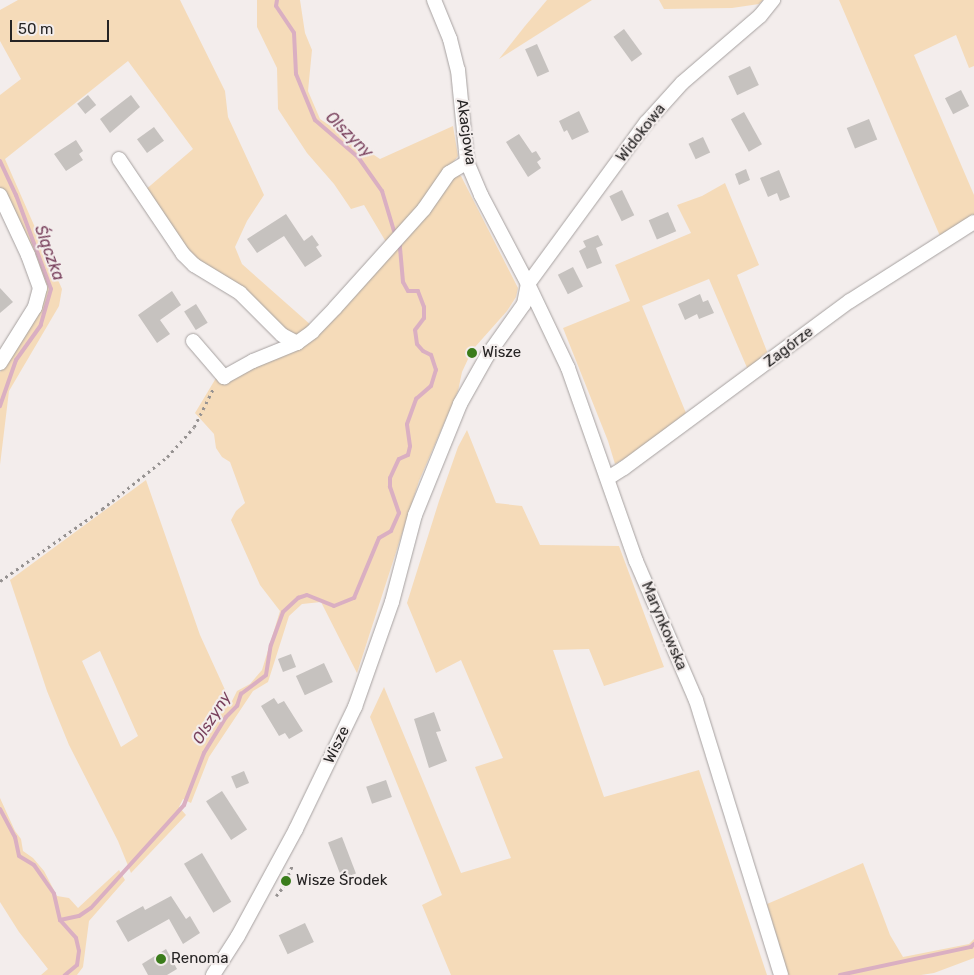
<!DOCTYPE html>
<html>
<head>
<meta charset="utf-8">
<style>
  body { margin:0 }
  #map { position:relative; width:974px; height:975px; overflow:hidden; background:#f3edec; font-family:Rubik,sans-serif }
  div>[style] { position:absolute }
  .green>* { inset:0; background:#f5dbb9 }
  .stream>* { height:4px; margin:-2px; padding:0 2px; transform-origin:2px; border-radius:2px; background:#daafc2 }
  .building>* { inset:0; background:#c6c2bf; transform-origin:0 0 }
  .path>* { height:2.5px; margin-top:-1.25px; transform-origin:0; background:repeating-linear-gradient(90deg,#969291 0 2.5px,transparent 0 6.5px) }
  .roads { filter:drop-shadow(0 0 1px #a6a1a0) drop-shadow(0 0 1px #a6a1a0) }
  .minor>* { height:14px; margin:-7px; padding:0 7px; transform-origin:7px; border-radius:7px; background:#fff }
  .dots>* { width:14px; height:14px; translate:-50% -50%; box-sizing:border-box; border:2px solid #f3edec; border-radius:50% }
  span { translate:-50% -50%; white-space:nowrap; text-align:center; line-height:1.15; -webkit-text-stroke:4.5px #f3edec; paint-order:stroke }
  .street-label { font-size:15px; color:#262424 }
  .poi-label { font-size:15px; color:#262424 }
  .left { translate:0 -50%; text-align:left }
  .water-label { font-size:16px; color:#79415d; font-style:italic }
  .scale { position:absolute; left:10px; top:20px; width:99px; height:22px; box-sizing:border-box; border:2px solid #262424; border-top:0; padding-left:6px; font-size:15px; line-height:18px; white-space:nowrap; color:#262424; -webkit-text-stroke:4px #f3edec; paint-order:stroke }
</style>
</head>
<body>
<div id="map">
  <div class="green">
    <i style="clip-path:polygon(18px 0,180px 0,225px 91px,228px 117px,264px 195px,247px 221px,235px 247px,242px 264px,312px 326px,297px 337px,278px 326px,198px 264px,144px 191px,193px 149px,128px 61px,5px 159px,62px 289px,59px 306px,9px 391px,0 465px,0 372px,36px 315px,31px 252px,0 187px,0 95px,21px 79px,0 41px,0 10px)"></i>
    <i style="clip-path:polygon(257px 0,300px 0,305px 33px,312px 50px,308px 91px,320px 119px,380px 159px,453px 126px,458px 156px,422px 203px,386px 242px,364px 205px,351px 209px,334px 184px,307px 153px,278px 109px,277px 68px,257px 27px)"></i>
    <i style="clip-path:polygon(547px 0,592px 0,499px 59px,525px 26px)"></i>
    <i style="clip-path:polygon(659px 0,763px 0,759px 4px,732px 8px,664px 9px)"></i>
    <i style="clip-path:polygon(839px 0,974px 0,974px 66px,969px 68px,956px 35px,914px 55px,974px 195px,974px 218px,940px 236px)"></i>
    <i style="clip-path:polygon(evenodd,457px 174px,461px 176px,518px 288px,516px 297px,507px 311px,467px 356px,469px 357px,462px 372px,458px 391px,419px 481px,357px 673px,321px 602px,302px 604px,289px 616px,268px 682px,253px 691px,209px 757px,191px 803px,183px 799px,179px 807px,186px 815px,131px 873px,118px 841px,69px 745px,47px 691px,10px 580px,146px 480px,200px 635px,231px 703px,237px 691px,250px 684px,262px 670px,280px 611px,260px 585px,231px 520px,236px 511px,245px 503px,230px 462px,222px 457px,216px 448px,214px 434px,195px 413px,216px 378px,293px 349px,457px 174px,100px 651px,138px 736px,121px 747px,82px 661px,100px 651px)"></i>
    <i style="clip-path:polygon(725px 183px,759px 265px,737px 275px,768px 354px,748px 370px,709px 279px,642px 306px,686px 413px,633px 454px,615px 464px,608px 441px,563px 328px,630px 301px,615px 265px,691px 233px,677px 205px,702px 196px)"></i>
    <i style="clip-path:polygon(467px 430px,496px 503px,522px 506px,540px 545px,619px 546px,664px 667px,604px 686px,589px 649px,553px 650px,604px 797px,699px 770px,767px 975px,451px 975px,422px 905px,442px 895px,370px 717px,384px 687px,461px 873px,511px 858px,475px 767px,503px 758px,461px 660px,436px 673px,407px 603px,439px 501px,458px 447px)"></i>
    <i style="clip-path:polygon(0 798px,15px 831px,21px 839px,23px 851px,33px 858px,44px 871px,57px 896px,69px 898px,78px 908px,119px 870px,125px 880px,89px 921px,83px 967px,77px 975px,41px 975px,48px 969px,19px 932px,0 902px)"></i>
    <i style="clip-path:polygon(863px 863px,890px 935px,903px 957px,969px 944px,974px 939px,974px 958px,934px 973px,921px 975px,788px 975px,767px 904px)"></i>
  </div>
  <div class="stream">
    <i style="left:277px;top:0;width:6px;rotate:99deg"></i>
    <i style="left:276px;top:6px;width:32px;rotate:56deg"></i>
    <i style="left:294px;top:33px;width:41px;rotate:87.2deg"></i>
    <i style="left:296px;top:74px;width:50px;rotate:67.6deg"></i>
    <i style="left:315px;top:120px;width:57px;rotate:40.7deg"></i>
    <i style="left:358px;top:157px;width:42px;rotate:54.8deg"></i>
    <i style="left:382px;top:191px;width:42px;rotate:73.3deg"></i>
    <i style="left:0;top:161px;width:38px;rotate:65deg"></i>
    <i style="left:16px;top:195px;width:100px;rotate:69.6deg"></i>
    <i style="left:51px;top:289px;width:37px;rotate:106deg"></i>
    <i style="left:41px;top:325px;width:43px;rotate:125.5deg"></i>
    <i style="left:16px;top:360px;width:49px;rotate:109.2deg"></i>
    <i style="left:0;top:809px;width:32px;rotate:62deg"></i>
    <i style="left:15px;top:837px;width:19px;rotate:78deg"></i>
    <i style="left:19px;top:856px;width:17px;rotate:31deg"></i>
    <i style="left:34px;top:865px;width:35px;rotate:55deg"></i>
    <i style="left:54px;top:894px;width:27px;rotate:77deg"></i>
    <i style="left:60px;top:920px;width:24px;rotate:48deg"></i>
    <i style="left:76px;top:938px;width:13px;rotate:77deg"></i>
    <i style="left:79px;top:951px;width:14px;rotate:98deg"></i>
    <i style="left:77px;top:965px;width:16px;rotate:140deg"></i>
    <i style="left:60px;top:920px;width:19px;rotate:-12deg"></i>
    <i style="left:79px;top:916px;width:14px;rotate:-34deg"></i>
    <i style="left:91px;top:908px;width:139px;rotate:-47.9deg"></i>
    <i style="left:184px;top:805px;width:56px;rotate:-69deg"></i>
    <i style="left:204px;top:753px;width:42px;rotate:-58.6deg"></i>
    <i style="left:226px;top:717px;width:16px;rotate:-45deg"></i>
    <i style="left:237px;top:706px;width:13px;rotate:-72deg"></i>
    <i style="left:241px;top:694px;width:31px;rotate:-37deg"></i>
    <i style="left:266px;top:675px;width:30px;rotate:-81deg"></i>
    <i style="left:271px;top:645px;width:35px;rotate:-70deg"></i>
    <i style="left:283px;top:612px;width:21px;rotate:-43deg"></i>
    <i style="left:298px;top:598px;width:9px;rotate:-18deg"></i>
    <i style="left:307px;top:595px;width:29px;rotate:22deg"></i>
    <i style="left:334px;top:606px;width:22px;rotate:-22deg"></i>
    <i style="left:354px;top:598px;width:65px;rotate:-67.4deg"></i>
    <i style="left:379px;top:538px;width:14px;rotate:-30deg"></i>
    <i style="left:391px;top:531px;width:20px;rotate:-66deg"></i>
    <i style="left:399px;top:513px;width:28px;rotate:-109deg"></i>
    <i style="left:390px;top:487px;width:9px;rotate:-90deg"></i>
    <i style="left:390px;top:478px;width:21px;rotate:-65deg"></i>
    <i style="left:399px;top:459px;width:10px;rotate:-24deg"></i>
    <i style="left:408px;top:455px;width:9px;rotate:-77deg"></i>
    <i style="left:410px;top:446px;width:22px;rotate:-98deg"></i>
    <i style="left:407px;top:424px;width:27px;rotate:-70deg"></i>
    <i style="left:416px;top:399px;width:20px;rotate:-41deg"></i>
    <i style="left:431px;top:386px;width:17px;rotate:-73deg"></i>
    <i style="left:436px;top:370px;width:16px;rotate:-108deg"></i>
    <i style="left:431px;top:355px;width:9px;rotate:-153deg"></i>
    <i style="left:423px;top:351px;width:9px;rotate:-131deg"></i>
    <i style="left:417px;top:344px;width:14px;rotate:-98deg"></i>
    <i style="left:415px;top:330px;width:15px;rotate:-53deg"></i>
    <i style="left:424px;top:318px;width:11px;rotate:-90deg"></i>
    <i style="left:424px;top:307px;width:17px;rotate:-111deg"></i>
    <i style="left:418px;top:291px;width:10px;rotate:180deg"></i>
    <i style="left:408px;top:291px;width:10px;rotate:-119deg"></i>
    <i style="left:403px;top:282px;width:38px;rotate:-95deg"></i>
    <i style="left:840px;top:975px;width:134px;rotate:-12.1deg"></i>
    <i style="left:971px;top:947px;width:4px;rotate:-45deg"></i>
  </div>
  <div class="building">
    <i style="left:624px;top:29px;width:31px;height:13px;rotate:54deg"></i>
    <i style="left:537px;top:44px;width:30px;height:13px;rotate:66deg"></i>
    <i style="left:750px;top:66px;width:21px;height:24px;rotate:65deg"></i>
    <i style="left:961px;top:90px;width:18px;height:18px;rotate:63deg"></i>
    <i style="left:88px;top:95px;width:13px;height:14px;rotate:51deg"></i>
    <i style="clip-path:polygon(131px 95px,140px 107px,110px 133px,100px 119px)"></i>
    <i style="clip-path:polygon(579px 111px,589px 132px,572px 140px,567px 130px,564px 132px,559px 121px)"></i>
    <i style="left:744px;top:112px;width:37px;height:15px;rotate:61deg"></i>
    <i style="left:869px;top:119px;width:22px;height:24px;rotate:68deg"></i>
    <i style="left:154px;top:127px;width:17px;height:21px;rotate:54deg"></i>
    <i style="clip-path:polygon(519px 134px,532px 153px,536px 151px,541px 159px,537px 162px,541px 168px,528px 177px,506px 142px)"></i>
    <i style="left:703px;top:137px;width:17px;height:16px;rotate:65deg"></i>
    <i style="clip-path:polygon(76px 140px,83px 151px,79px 154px,83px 160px,66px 171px,54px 154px)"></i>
    <i style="clip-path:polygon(746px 169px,750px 180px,739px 185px,735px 174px)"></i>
    <i style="clip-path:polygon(779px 170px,790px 197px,780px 201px,777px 193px,768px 197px,760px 178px)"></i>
    <i style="left:622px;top:190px;width:28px;height:14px;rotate:64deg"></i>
    <i style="left:668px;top:212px;width:21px;height:21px;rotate:67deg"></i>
    <i style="clip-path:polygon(286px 214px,304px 241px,312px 235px,319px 245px,316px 247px,322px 256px,305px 267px,284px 236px,257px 253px,247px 239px)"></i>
    <i style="clip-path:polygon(598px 235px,603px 245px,596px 248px,602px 263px,587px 269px,579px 251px,586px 247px,583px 241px)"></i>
    <i style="left:573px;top:267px;width:22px;height:17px;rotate:63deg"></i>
    <i style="clip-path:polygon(0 288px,13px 302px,0 313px)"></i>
    <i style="clip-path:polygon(172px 291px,181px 305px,160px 320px,170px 334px,157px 343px,138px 315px)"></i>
    <i style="clip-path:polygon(700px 294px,703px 302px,708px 300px,714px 313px,699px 319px,697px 314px,685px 320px,678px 304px)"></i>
    <i style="left:196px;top:304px;width:22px;height:14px;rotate:58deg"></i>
    <i style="left:291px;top:654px;width:14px;height:14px;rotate:69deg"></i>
    <i style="left:324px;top:663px;width:21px;height:31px;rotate:65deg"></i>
    <i style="clip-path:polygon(274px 698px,278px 704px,284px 701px,303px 731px,289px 739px,285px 733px,279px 736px,261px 706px)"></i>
    <i style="clip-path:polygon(434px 712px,441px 731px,436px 732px,447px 761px,429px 768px,414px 719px)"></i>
    <i style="left:244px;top:771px;width:13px;height:14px;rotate:67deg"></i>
    <i style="left:386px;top:780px;width:18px;height:21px;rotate:71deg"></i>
    <i style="left:222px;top:791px;width:46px;height:19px;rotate:57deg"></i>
    <i style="left:342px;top:837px;width:39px;height:15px;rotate:69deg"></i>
    <i style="left:202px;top:853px;width:57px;height:21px;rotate:59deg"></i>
    <i style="clip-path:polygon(171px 896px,186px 919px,190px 916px,200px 933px,183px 944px,169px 919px,128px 942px,116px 921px,143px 906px,145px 910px)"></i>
    <i style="left:305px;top:923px;width:21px;height:29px;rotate:65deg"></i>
    <i style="clip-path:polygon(166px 949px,177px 969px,167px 975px,148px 975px,142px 964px)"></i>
  </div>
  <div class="path">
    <i style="left:0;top:581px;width:125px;rotate:-35.2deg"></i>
    <i style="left:102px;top:509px;width:83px;rotate:-38.7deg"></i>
    <i style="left:167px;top:457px;width:40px;rotate:-48deg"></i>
    <i style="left:194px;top:427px;width:45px;rotate:-63.4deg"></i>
    <i style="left:276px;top:896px;width:11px;rotate:-52deg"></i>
    <i style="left:283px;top:887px;width:25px;rotate:-67deg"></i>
  </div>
  <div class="roads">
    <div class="minor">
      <i style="left:434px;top:0;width:42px;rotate:67.7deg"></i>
      <i style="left:450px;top:39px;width:32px;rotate:76deg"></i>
      <i style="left:458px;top:70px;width:92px;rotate:84.4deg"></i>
      <i style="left:467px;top:162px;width:36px;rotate:67deg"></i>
      <i style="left:481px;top:195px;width:101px;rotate:62.2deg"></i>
      <i style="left:528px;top:284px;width:93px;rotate:64.5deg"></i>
      <i style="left:568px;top:368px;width:205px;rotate:70.6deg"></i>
      <i style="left:636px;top:561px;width:151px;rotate:66.7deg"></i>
      <i style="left:696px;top:700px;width:288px;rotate:72.8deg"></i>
      <i style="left:119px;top:159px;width:115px;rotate:56deg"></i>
      <i style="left:183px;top:254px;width:16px;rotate:45deg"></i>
      <i style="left:194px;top:265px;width:54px;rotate:31.3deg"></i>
      <i style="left:240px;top:293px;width:59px;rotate:45deg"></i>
      <i style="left:282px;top:335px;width:17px;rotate:28deg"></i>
      <i style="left:0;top:195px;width:66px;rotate:65deg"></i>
      <i style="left:28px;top:255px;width:35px;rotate:70deg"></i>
      <i style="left:40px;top:288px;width:20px;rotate:105deg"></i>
      <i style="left:35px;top:307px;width:66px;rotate:122deg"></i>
      <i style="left:193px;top:341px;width:48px;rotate:49.3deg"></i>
      <i style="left:224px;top:377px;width:33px;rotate:-29deg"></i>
      <i style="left:253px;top:361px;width:48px;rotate:-22.2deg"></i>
      <i style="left:297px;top:343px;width:19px;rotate:-36deg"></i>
      <i style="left:312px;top:332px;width:33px;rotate:-46deg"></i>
      <i style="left:335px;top:308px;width:133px;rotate:-48deg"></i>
      <i style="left:424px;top:209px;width:44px;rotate:-55.2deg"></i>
      <i style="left:449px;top:173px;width:21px;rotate:-31deg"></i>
      <i style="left:608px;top:478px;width:19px;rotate:-32deg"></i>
      <i style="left:624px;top:468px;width:281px;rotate:-36.5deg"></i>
      <i style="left:850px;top:301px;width:147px;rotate:-32.5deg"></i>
      <i style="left:213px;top:975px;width:46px;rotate:-57.3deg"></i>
      <i style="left:238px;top:936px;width:122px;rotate:-61.5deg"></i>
      <i style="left:296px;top:829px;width:136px;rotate:-64.2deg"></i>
      <i style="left:355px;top:707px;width:111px;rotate:-70.6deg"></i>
      <i style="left:392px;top:602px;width:90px;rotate:-75.2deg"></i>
      <i style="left:415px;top:515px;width:120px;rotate:-67.9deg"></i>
      <i style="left:460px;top:404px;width:55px;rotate:-60.6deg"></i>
      <i style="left:487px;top:356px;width:64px;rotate:-54.6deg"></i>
      <i style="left:524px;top:304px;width:20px;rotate:-79deg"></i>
      <i style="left:528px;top:284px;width:200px;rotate:-53.8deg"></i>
      <i style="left:646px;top:123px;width:54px;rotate:-48deg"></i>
      <i style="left:682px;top:83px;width:103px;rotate:-40.7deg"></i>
      <i style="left:760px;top:16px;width:21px;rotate:-51deg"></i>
    </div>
  </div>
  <div class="dots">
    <i style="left:472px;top:353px;background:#3a7c1b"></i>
    <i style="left:286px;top:881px;background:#3a7c1b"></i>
    <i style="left:161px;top:959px;background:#3a7c1b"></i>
  </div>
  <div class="street-label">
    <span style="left:466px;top:132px;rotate:82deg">Akacjowa</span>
    <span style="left:641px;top:133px;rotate:-52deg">Widokowa</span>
    <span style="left:789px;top:347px;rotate:-37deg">Zagórze</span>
    <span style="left:664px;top:626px;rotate:67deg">Marynkowska</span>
    <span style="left:337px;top:745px;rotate:-64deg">Wisze</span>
  </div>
  <div class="poi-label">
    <span class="left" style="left:482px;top:353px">Wisze</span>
    <span class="left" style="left:296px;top:881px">Wisze Środek</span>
    <span class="left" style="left:171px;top:959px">Renoma</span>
  </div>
  <div class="water-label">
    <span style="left:349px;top:135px;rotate:44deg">Olszyny</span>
    <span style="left:49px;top:253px;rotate:70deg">Ślączka</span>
    <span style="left:212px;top:718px;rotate:-58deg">Olszyny</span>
  </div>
  <div class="scale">50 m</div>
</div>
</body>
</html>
